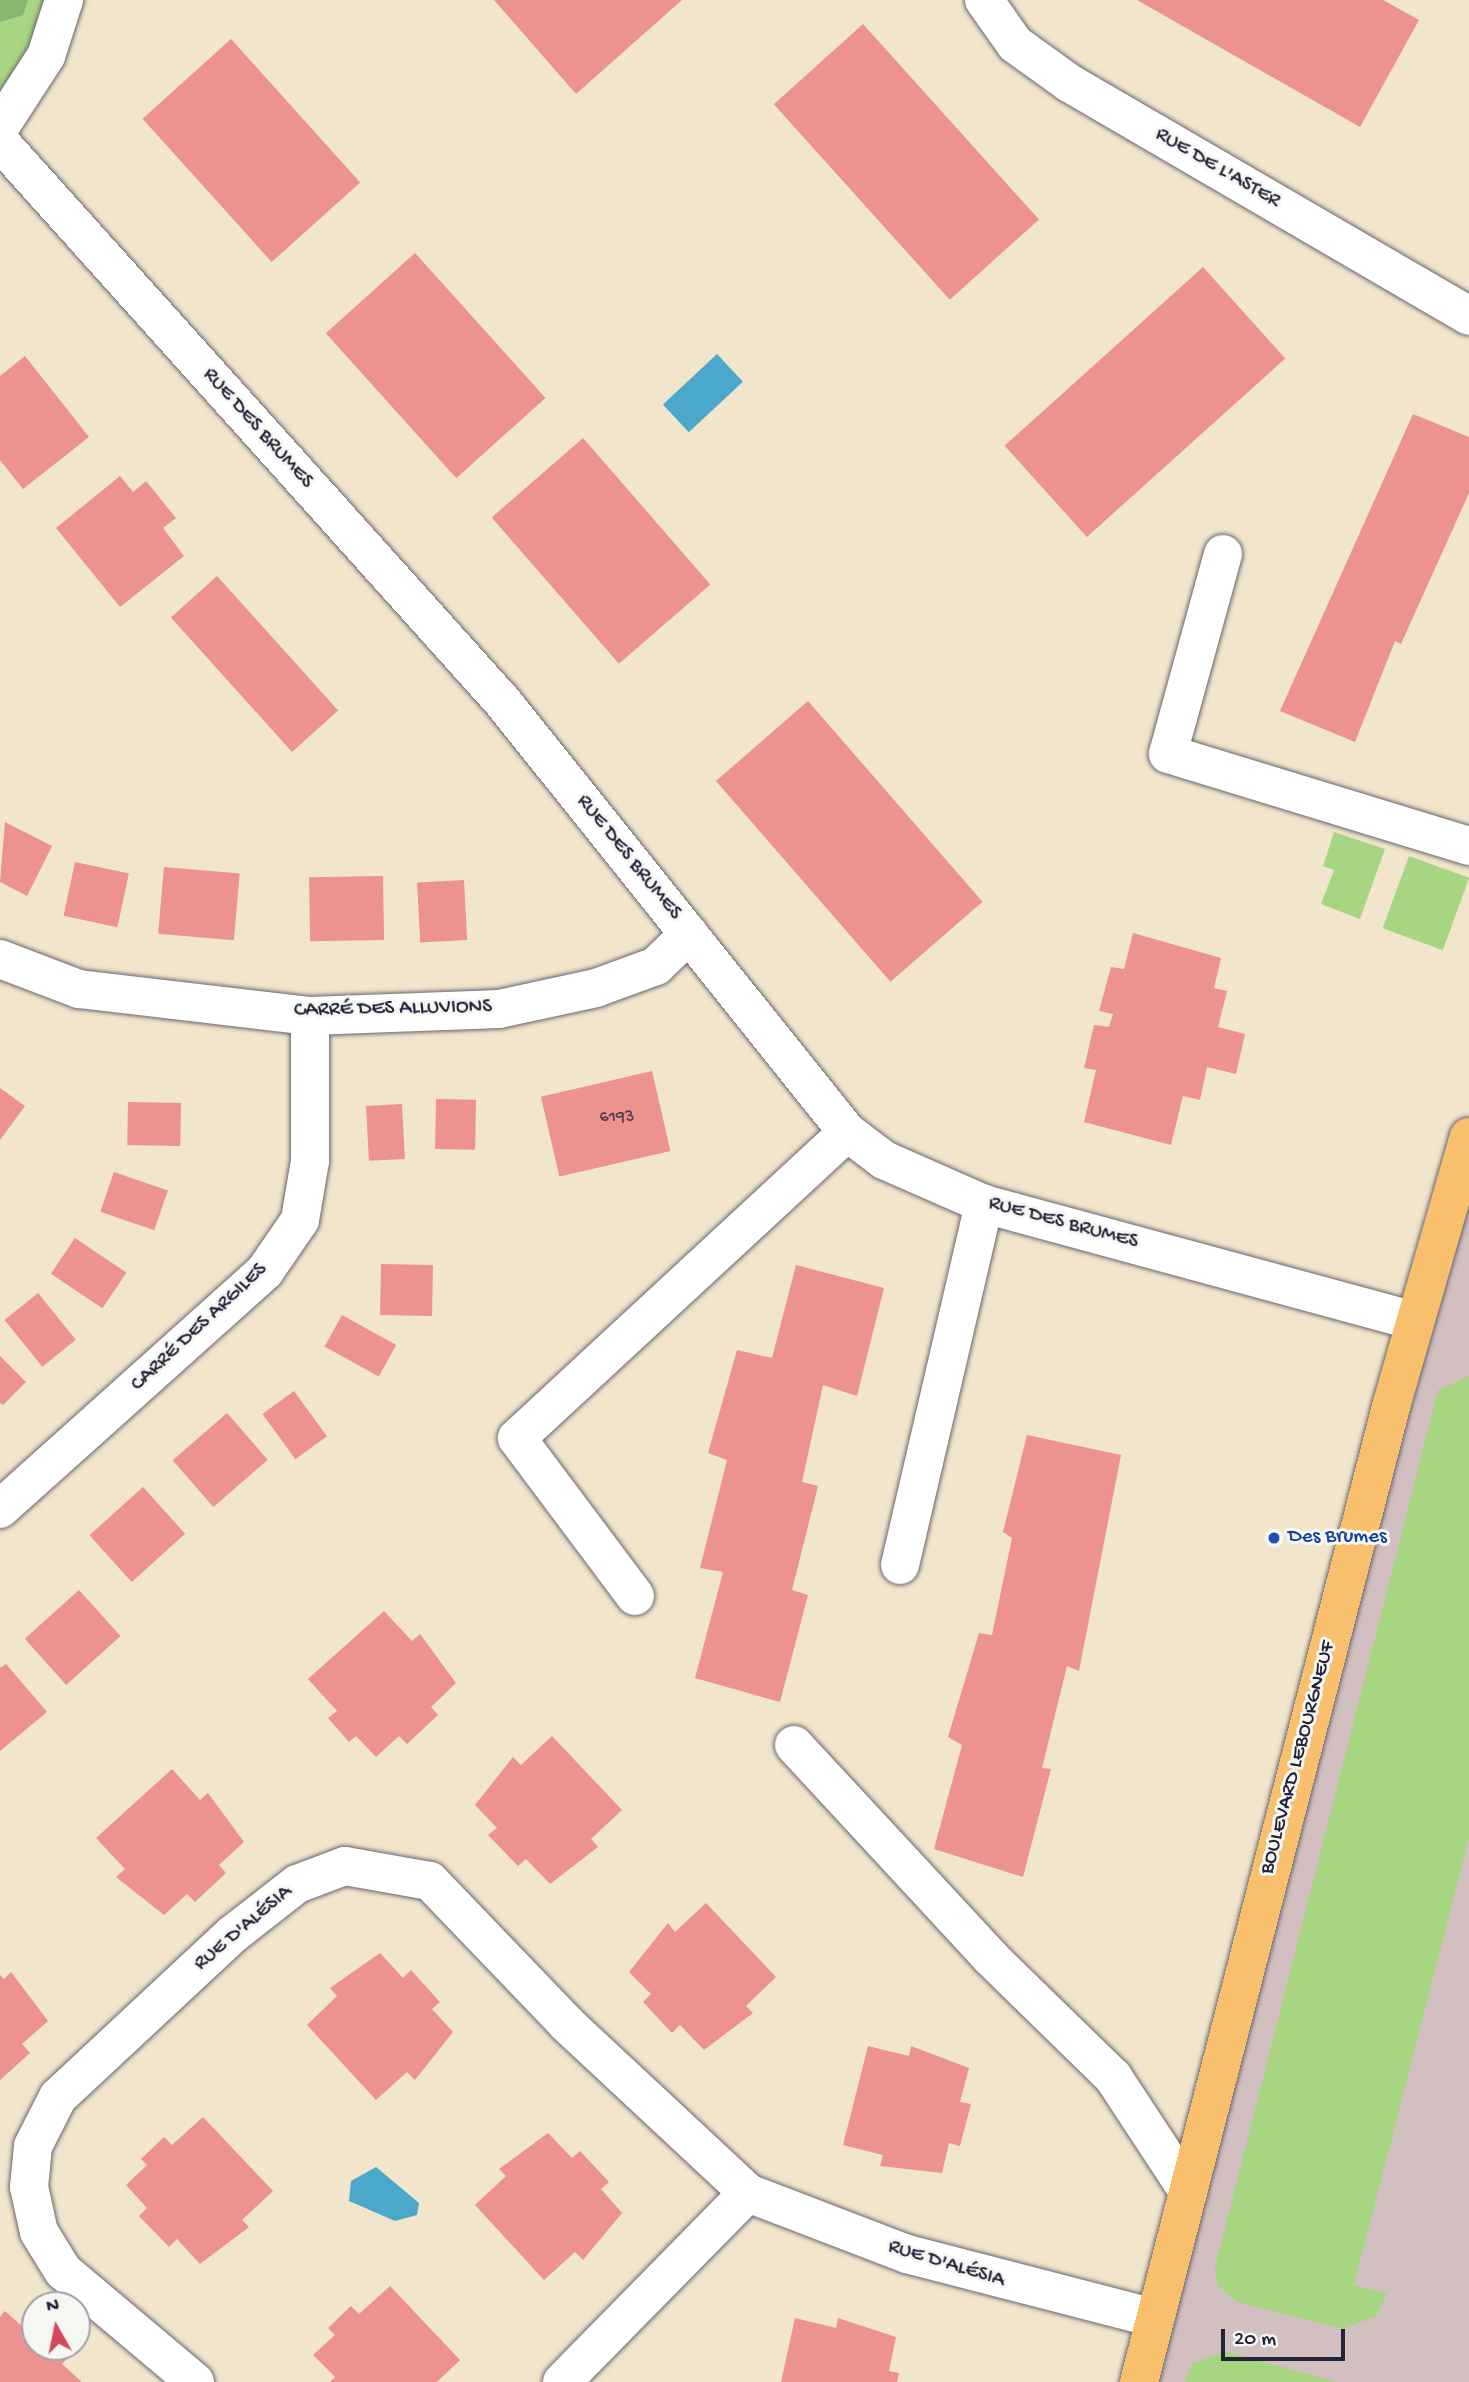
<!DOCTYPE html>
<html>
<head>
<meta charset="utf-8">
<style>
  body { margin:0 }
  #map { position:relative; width:1469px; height:2382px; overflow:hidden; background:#f1e5cc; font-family:"Gochi Hand",sans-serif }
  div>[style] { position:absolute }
  .industrial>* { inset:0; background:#d2bfc0 }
  .green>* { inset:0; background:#a8d582; transform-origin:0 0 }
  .forest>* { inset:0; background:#86b670 }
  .water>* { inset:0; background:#4ca8ca; transform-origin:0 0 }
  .building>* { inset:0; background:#ec928f; transform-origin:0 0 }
  .roads { filter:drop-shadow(0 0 2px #6a666e) drop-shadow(0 0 2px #6a666e) }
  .minor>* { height:38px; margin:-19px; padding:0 19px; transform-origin:19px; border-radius:19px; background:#fff }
  .major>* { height:38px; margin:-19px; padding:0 19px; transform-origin:19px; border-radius:19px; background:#f8bf6c }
  .dots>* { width:19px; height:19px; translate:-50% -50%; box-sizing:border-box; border:4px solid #f6f6f2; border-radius:50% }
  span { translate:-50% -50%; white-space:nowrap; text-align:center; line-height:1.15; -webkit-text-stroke:6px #f6f6f2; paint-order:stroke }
  .number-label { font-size:18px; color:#543e50 }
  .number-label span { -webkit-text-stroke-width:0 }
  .street-label { font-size:21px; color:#22223b }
  .transit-label { font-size:21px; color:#164399 }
  .left { translate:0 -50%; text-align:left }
  .north { position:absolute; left:21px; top:2291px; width:70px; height:70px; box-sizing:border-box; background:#f6f6f2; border:2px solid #a1a1a9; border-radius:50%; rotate:351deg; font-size:19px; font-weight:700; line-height:28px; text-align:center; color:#22223b }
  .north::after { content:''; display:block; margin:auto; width:24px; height:32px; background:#d1495b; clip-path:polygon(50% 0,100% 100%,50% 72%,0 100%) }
  .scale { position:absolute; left:1221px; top:2329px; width:124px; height:32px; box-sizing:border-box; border:4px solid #22223b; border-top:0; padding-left:9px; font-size:21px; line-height:24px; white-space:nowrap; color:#22223b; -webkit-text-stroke:5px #f6f6f2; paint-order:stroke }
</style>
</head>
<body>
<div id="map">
  <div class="industrial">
    <i style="clip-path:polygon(1469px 1137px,1469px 2382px,1139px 2382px)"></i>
  </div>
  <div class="green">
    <i style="clip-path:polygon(0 0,64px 0,0 127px)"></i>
    <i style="clip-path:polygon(1334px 832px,1385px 849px,1360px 919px,1321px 904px,1334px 870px,1323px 866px)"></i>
    <i style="left:1409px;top:856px;width:64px;height:77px;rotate:20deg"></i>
    <i style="clip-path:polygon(1469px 1376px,1469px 1838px,1354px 2285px,1387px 2293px,1376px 2316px,1343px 2329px,1237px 2302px,1217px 2285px,1215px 2267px,1438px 1390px)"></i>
    <i style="clip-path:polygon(1225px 2351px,1336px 2382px,1185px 2382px,1192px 2364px)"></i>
  </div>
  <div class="forest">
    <i style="clip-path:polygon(0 0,28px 0,23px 15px,0 22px)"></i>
  </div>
  <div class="water">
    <i style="left:717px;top:354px;width:38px;height:74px;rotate:47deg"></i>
    <i style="clip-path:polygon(376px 2167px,419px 2203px,417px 2215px,395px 2221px,349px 2201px,351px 2181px)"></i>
  </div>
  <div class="building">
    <i style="clip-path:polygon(494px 0,682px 0,576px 94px)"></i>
    <i style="clip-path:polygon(1137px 0,1383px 0,1419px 20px,1360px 127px)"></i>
    <i style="left:863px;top:24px;width:263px;height:120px;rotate:48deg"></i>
    <i style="left:231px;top:39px;width:193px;height:119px;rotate:48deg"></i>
    <i style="left:415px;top:253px;width:195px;height:120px;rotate:48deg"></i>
    <i style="left:1203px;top:267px;width:123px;height:267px;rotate:48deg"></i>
    <i style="clip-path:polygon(25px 356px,89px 437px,23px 489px,0 460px,0 376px)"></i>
    <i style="clip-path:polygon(1413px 414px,1469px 437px,1469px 493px,1401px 644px,1395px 641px,1355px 742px,1280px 711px)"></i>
    <i style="left:583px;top:438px;width:194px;height:121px;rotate:49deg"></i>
    <i style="clip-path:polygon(120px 476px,133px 492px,146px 481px,176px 518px,163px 528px,184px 556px,120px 607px,56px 528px)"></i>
    <i style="left:217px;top:576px;width:181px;height:62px;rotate:48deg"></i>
    <i style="left:808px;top:701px;width:266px;height:122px;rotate:49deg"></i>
    <i style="clip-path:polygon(5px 822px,52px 846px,27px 896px,0 882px)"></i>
    <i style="left:75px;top:862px;width:55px;height:55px;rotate:12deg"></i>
    <i style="left:164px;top:867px;width:76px;height:67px;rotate:5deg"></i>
    <i style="left:383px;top:876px;width:64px;height:74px;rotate:89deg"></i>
    <i style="left:464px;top:880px;width:60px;height:47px;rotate:87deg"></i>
    <i style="clip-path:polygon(1133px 933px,1221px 958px,1214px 988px,1227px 991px,1218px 1027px,1245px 1034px,1236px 1074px,1207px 1067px,1200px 1100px,1183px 1096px,1171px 1145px,1084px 1122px,1096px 1070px,1084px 1068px,1094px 1025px,1109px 1027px,1113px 1014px,1099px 1011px,1111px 967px,1124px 969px)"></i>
    <i style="left:652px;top:1071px;width:82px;height:114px;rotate:77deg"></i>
    <i style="clip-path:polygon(0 1088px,25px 1106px,0 1140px)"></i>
    <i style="left:436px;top:1099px;width:40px;height:50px;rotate:1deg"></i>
    <i style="left:128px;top:1102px;width:53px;height:43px;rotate:1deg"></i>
    <i style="left:402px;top:1104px;width:55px;height:36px;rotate:87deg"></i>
    <i style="left:114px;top:1172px;width:57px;height:42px;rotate:19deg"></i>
    <i style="left:75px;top:1238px;width:62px;height:43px;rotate:34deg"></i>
    <i style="left:381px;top:1264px;width:52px;height:51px;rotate:1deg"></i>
    <i style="clip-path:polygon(796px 1265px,884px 1288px,857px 1396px,823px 1385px,802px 1482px,818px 1486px,792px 1590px,808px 1595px,780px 1702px,695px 1678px,723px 1572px,700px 1568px,727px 1460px,708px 1453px,737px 1350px,772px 1358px)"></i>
    <i style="left:38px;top:1293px;width:60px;height:43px;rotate:51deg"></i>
    <i style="left:342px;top:1315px;width:62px;height:36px;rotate:29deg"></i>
    <i style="clip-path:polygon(0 1356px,26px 1382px,3px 1405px,0 1403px)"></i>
    <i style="left:294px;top:1391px;width:56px;height:39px;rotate:54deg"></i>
    <i style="left:227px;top:1413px;width:62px;height:72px;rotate:49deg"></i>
    <i style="clip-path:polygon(1027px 1435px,1121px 1455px,1079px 1671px,1067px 1666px,1042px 1768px,1051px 1769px,1023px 1877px,934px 1849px,962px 1745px,948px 1737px,979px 1633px,992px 1635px,1012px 1538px,1003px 1532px)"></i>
    <i style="left:143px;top:1487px;width:63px;height:72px;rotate:48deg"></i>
    <i style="left:79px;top:1590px;width:62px;height:73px;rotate:48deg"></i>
    <i style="clip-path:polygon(384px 1611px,412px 1641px,420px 1634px,456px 1683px,431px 1707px,438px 1715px,407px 1744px,399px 1736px,376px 1757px,356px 1736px,349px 1742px,328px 1718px,337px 1711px,308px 1679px)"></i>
    <i style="clip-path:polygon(6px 1664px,47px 1712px,0 1751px,0 1668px)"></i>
    <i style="clip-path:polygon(552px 1736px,622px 1810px,591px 1839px,598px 1847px,550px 1884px,526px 1859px,518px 1866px,488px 1835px,497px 1828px,475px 1805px,513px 1757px,521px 1765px)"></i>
    <i style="clip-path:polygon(172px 1769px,200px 1800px,208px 1793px,244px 1842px,219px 1865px,226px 1873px,195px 1902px,187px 1894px,164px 1915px,116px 1877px,125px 1869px,96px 1838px)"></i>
    <i style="clip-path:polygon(706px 1903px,776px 1977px,746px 2006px,753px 2013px,704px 2050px,680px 2025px,672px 2033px,643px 2002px,651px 1994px,629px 1972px,668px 1923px,675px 1932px)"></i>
    <i style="clip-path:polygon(380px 1953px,403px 1978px,411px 1970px,440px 2002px,432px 2009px,453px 2032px,415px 2080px,407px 2072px,376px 2100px,307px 2025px,337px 1996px,330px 1988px)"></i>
    <i style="clip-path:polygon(11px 1972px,48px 2021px,22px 2044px,30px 2053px,0 2080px,0 1975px,4px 1979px)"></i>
    <i style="clip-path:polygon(868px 2046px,909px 2056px,911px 2046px,969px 2068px,960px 2102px,971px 2104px,960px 2146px,949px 2143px,942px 2173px,880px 2166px,883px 2155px,843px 2145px)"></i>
    <i style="clip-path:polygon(203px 2117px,273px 2191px,242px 2220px,249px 2227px,200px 2264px,177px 2239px,169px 2247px,139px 2216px,147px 2208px,126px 2185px,147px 2165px,141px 2159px,164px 2137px,172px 2145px)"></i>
    <i style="clip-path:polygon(548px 2133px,572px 2158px,580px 2151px,609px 2182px,601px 2189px,622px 2213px,583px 2260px,575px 2252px,544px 2280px,475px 2205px,506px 2176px,499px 2169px)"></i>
    <i style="clip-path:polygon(390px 2286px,460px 2360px,437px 2382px,330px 2382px,335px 2377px,313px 2355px,335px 2335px,328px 2328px,351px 2306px,359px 2314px)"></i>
    <i style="clip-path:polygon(5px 2311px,31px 2334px,35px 2330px,35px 2347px,61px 2347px,70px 2355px,62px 2364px,82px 2382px,0 2382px,0 2317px)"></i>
    <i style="clip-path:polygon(795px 2318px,836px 2328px,838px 2318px,896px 2337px,889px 2371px,899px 2373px,897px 2382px,781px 2382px)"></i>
  </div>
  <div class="roads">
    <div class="minor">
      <i style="left:984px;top:0;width:54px;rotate:54.8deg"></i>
      <i style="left:1015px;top:44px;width:67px;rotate:35.8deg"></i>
      <i style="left:1069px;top:83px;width:463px;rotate:30.2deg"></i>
      <i style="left:0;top:127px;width:85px;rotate:-57.1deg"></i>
      <i style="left:46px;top:56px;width:59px;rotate:-72.2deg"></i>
      <i style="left:0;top:142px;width:751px;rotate:48.08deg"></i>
      <i style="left:502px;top:701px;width:552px;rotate:51.32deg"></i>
      <i style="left:847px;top:1132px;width:46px;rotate:37.1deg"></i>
      <i style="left:884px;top:1160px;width:109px;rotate:23.7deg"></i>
      <i style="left:984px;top:1204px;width:446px;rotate:15.2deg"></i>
      <i style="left:1223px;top:554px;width:207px;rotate:105.4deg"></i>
      <i style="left:1168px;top:754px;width:315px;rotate:17deg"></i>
      <i style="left:0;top:959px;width:85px;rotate:20.8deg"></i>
      <i style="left:79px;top:989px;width:233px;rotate:6.7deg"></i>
      <i style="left:310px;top:1016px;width:189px;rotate:-2.1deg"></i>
      <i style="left:499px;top:1009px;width:99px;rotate:-12.2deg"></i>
      <i style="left:596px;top:988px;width:64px;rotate:-20.1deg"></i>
      <i style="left:656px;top:966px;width:46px;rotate:-44.1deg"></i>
      <i style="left:0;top:1509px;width:356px;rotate:-41.9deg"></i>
      <i style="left:265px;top:1271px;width:62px;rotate:-55.5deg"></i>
      <i style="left:300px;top:1220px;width:60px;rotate:-80.4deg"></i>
      <i style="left:310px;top:1161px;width:145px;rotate:-90deg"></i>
      <i style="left:900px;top:1565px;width:371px;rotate:-76.9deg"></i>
      <i style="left:635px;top:1596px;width:197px;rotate:-126.8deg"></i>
      <i style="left:517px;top:1438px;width:450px;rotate:-42.8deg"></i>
      <i style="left:794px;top:1745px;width:289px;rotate:47.2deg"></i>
      <i style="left:990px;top:1957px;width:172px;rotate:44.3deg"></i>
      <i style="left:1113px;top:2077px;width:133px;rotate:56.7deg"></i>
      <i style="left:195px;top:2382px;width:172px;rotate:-139.9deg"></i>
      <i style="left:63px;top:2271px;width:46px;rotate:-121.6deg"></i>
      <i style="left:39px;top:2232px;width:46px;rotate:-102.5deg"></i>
      <i style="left:29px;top:2187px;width:41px;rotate:-84.4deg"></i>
      <i style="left:33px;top:2146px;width:55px;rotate:-63deg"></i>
      <i style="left:58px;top:2097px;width:239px;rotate:-43deg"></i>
      <i style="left:233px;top:1934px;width:81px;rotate:-38deg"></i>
      <i style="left:297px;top:1884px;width:51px;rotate:-20.6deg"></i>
      <i style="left:345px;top:1866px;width:86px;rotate:10deg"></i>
      <i style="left:430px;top:1881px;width:198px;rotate:46.2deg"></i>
      <i style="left:567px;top:2024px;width:248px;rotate:43deg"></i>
      <i style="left:748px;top:2193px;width:170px;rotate:21deg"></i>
      <i style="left:907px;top:2254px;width:252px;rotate:14.5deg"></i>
      <i style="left:562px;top:2382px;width:265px;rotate:-45.5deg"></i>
    </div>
    <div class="major">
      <i style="left:1139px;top:2382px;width:1011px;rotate:-75.51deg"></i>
      <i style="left:1392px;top:1403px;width:277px;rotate:-73.9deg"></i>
    </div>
  </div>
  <div class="dots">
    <i style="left:1274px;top:1538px;background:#1a4fb4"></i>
  </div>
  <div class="number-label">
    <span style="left:617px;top:1118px">6193</span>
  </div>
  <div class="street-label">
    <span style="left:1217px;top:169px;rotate:30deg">RUE DE L'ASTER</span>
    <span style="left:257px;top:429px;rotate:48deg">RUE DES BRUMES</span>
    <span style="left:628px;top:858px;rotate:51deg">RUE DES BRUMES</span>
    <span style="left:393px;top:1010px;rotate:-1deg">CARRÉ DES ALLUVIONS</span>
    <span style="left:1063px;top:1224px;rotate:15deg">RUE DES BRUMES</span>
    <span style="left:200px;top:1328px;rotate:-43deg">CARRÉ DES ARGILES</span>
    <span style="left:1299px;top:1758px;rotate:-75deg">BOULEVARD LEBOURGNEUF</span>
    <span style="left:244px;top:1929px;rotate:-40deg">RUE D'ALÉSIA</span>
    <span style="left:946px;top:2265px;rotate:17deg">RUE D'ALÉSIA</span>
  </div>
  <div class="transit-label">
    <span class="left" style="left:1288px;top:1538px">Des Brumes</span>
  </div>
  <div class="north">N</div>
  <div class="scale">20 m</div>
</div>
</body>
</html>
